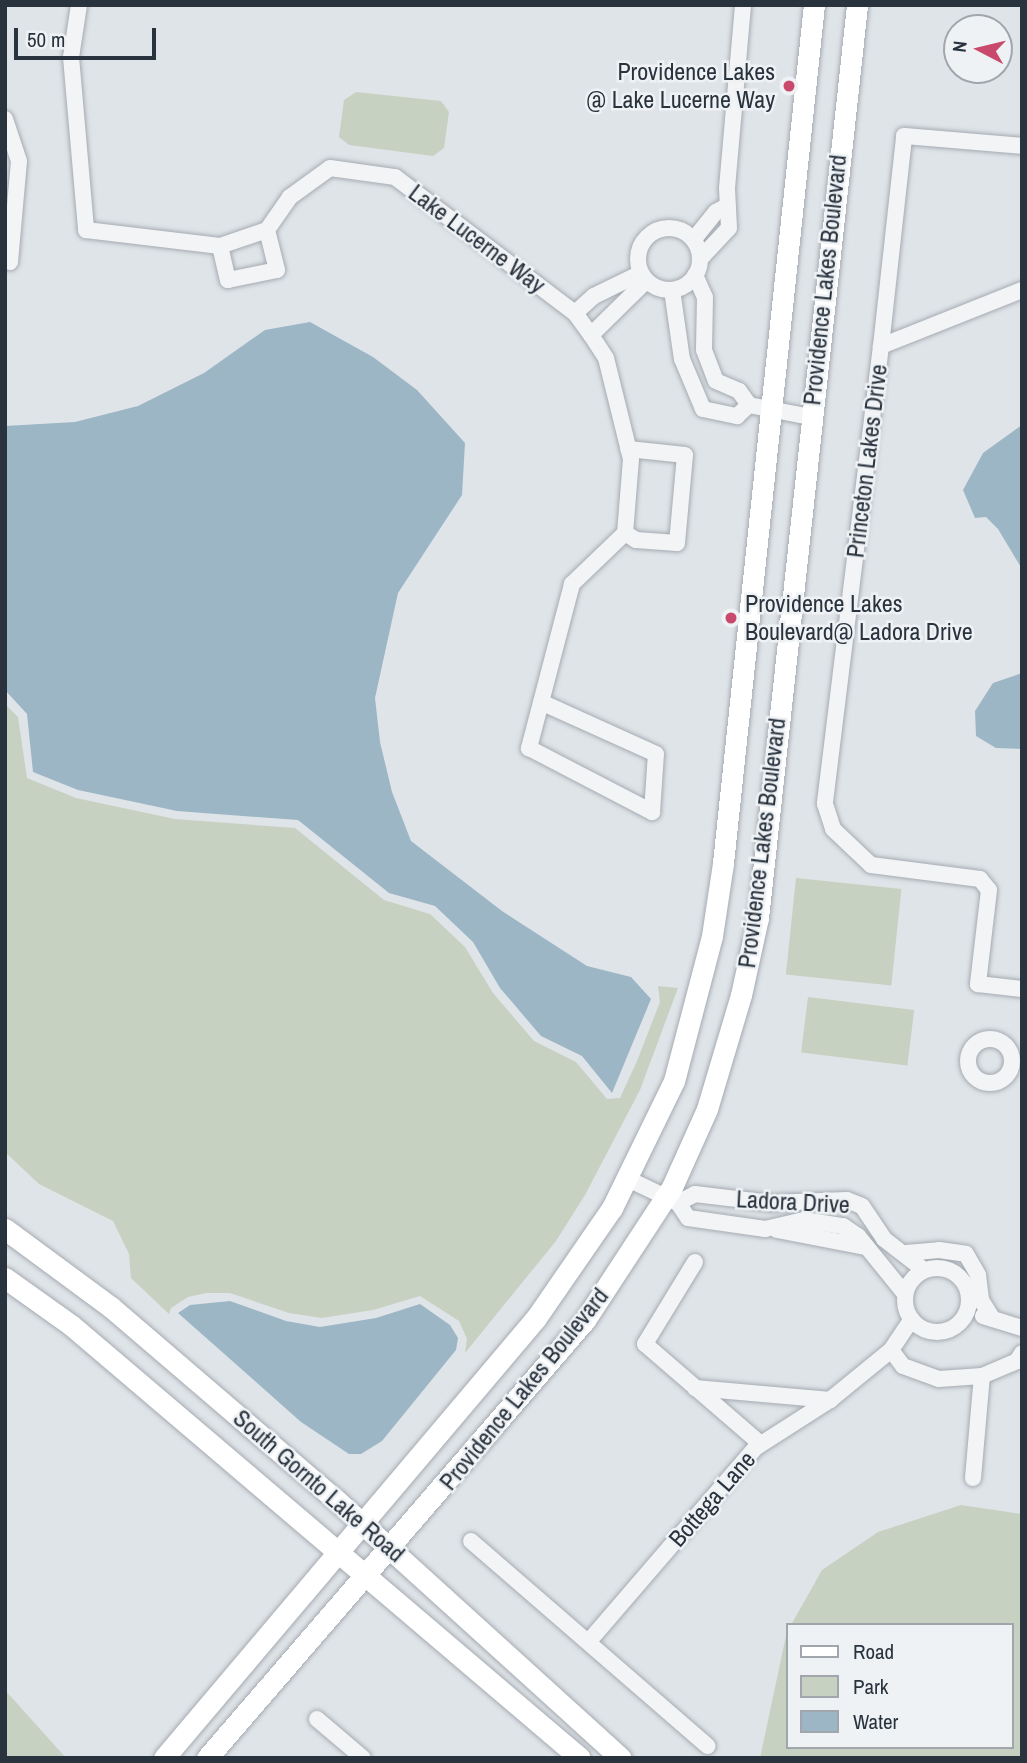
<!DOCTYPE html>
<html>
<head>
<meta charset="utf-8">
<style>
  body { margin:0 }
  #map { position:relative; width:1027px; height:1763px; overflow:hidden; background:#dfe4e8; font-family:"Archivo Narrow",sans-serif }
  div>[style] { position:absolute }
  .green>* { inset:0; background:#c7d1c1; transform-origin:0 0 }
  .water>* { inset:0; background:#9cb6c6 }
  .roads { filter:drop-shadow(0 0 2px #a5abb2) drop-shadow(0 0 2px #a5abb2) }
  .street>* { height:16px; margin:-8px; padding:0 8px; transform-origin:8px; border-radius:8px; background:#f2f4f6 }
  .street>.ring { margin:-8px; padding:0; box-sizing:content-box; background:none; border:16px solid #f2f4f6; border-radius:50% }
  .secondary>* { height:21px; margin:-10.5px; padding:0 10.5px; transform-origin:10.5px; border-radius:10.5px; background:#fff }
  .dots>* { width:19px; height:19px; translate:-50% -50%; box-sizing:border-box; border:4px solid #eff2f5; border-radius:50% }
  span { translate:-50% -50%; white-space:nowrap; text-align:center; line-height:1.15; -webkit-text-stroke:5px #eff2f5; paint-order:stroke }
  .poi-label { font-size:24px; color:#29333e }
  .right { translate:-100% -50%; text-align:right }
  .left { translate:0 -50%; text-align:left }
  .street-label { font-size:24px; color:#29333e }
  .frame { position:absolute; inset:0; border:7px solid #29333e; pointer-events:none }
  .legend { position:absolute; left:786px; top:1623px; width:228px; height:126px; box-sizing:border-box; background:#eff2f5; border:2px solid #a0a6ac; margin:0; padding:9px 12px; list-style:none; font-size:21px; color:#29333e }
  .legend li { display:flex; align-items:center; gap:14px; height:35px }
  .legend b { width:35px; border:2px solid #a0a6ac }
  .north { position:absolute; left:943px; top:14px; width:70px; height:70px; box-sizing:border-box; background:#eff2f5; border:2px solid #a0a6ac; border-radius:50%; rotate:277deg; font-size:19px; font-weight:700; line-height:28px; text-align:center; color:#29333e }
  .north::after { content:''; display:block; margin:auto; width:24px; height:32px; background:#c8496c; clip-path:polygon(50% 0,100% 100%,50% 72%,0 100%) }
  .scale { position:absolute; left:14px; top:28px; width:142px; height:32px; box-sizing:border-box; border:4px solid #29333e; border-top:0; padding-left:9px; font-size:21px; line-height:24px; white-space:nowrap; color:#29333e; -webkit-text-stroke:5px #eff2f5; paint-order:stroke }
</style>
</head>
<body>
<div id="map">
  <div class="green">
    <i style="clip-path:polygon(356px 92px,441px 101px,449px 112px,444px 148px,433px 156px,349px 145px,339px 137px,344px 100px)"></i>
    <i style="clip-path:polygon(5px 704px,18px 717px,27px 778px,76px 798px,175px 819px,295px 828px,384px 900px,430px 914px,465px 947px,493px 993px,534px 1041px,576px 1062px,607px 1099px,620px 1098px,637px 1061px,660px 1002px,658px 986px,678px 988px,640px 1090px,585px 1195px,556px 1241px,465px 1353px,467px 1339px,459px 1321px,420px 1296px,373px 1310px,322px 1318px,289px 1313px,230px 1293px,206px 1293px,188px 1297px,171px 1308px,169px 1314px,131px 1278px,129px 1254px,113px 1221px,39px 1184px,5px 1152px)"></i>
    <i style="left:796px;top:878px;width:106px;height:97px;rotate:6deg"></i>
    <i style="left:808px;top:997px;width:107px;height:56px;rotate:7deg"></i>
    <i style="clip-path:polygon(961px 1505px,1022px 1514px,1022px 1758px,760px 1758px,787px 1631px,787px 1747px,1011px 1747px,1011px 1625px,791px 1625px,822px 1570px,878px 1532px)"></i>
    <i style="clip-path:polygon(5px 1690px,66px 1758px,5px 1758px)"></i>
  </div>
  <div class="water">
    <i style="clip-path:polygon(310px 322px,373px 357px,417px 390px,465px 443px,462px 495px,398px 593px,375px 698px,380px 742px,392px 792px,411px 841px,502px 911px,587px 966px,631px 977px,651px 999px,612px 1093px,582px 1056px,541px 1036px,500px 988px,473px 942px,435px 906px,389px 893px,298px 820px,177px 811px,78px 790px,33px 772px,27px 714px,5px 690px,5px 426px,75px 422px,138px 406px,204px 373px,265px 330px)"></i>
    <i style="clip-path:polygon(1022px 425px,1022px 569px,998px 529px,986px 517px,975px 518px,963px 490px,983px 453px)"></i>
    <i style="clip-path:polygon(1022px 673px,1022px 749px,996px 748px,976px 736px,975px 711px,993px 683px)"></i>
    <i style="clip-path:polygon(230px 1301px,286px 1321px,320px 1327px,376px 1318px,420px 1304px,450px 1325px,458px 1338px,456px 1350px,382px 1441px,361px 1454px,349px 1454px,301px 1422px,178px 1313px,190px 1305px)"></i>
  </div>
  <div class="roads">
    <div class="street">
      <i style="left:79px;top:5px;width:53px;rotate:98.7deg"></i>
      <i style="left:71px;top:57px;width:174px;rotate:85deg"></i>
      <i style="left:86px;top:230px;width:135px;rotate:6.8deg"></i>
      <i style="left:220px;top:246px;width:50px;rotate:-18.8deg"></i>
      <i style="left:267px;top:230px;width:40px;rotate:-55.1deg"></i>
      <i style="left:290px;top:197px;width:49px;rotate:-35.9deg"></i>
      <i style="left:330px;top:168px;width:66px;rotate:7.9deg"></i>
      <i style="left:395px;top:177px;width:226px;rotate:37.1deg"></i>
      <i style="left:575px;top:313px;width:27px;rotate:54deg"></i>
      <i style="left:591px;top:335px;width:27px;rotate:57deg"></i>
      <i style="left:606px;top:358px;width:104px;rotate:76.1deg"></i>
      <i style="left:631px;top:459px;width:74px;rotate:94.6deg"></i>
      <i style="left:625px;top:533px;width:74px;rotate:136.1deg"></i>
      <i style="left:572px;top:584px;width:170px;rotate:104.7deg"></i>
      <i style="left:529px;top:748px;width:139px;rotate:27.5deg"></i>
      <i style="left:652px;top:812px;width:58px;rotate:-86.1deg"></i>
      <i style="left:656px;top:754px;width:126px;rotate:-155.7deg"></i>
      <i style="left:5px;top:119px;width:44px;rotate:71.6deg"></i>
      <i style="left:19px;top:161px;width:101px;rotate:95.1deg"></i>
      <i style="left:10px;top:262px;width:5px;rotate:-169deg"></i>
      <i class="ring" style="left:638px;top:228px;width:46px;height:46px"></i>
      <i style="left:694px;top:239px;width:35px;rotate:-51deg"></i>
      <i style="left:716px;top:212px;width:13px;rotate:-29deg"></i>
      <i style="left:220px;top:246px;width:35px;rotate:77deg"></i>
      <i style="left:228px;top:280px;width:50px;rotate:-11.5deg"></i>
      <i style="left:277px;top:270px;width:41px;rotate:-104deg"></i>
      <i style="left:700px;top:259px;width:42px;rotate:-46.9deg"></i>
      <i style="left:729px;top:228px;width:40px;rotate:-92.9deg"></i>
      <i style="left:727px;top:188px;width:184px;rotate:-85deg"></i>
      <i style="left:695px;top:275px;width:24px;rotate:66deg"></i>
      <i style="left:705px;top:297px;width:53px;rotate:91.1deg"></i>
      <i style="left:704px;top:350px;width:33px;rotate:69deg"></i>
      <i style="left:716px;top:381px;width:25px;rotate:23deg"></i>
      <i style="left:739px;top:391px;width:17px;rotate:54deg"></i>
      <i style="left:749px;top:405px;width:62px;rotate:11.1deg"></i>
      <i style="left:672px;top:290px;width:70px;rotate:81.8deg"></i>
      <i style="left:682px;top:359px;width:54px;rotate:67.2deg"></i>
      <i style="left:703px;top:409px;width:35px;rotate:12deg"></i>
      <i style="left:737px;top:416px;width:16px;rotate:-43deg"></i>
      <i style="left:1022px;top:290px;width:152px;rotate:158.3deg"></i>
      <i style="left:881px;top:346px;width:461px;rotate:97deg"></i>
      <i style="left:825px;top:804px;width:26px;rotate:72deg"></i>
      <i style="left:833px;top:829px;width:52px;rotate:43.5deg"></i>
      <i style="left:871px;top:865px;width:110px;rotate:7.3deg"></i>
      <i style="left:980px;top:879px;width:14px;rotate:51deg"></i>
      <i style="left:989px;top:890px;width:95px;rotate:96.7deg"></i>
      <i style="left:978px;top:984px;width:44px;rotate:6.5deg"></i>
      <i style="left:575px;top:313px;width:25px;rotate:-42deg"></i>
      <i style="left:594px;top:296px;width:52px;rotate:-26.1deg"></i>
      <i style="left:591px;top:335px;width:77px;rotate:-44.5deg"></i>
      <i style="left:881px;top:346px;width:211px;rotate:-83.7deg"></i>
      <i style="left:904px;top:136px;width:118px;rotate:4.8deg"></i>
      <i style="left:625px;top:533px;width:13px;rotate:32deg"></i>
      <i style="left:636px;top:540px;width:41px;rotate:4.2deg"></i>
      <i style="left:677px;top:543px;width:88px;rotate:-84.8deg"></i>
      <i style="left:685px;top:455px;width:57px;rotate:-174deg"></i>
      <i class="ring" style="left:968px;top:1039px;width:28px;height:28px"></i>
      <i style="left:628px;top:1179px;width:55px;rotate:25.6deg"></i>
      <i style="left:678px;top:1203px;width:18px;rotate:56deg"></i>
      <i style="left:688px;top:1218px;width:78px;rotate:8.1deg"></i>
      <i style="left:765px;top:1229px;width:40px;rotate:-13deg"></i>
      <i style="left:804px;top:1220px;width:39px;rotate:9deg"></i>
      <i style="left:843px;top:1226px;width:18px;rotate:34deg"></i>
      <i style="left:858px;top:1236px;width:75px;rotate:51deg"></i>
      <i style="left:678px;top:1203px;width:19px;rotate:-28deg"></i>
      <i style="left:695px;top:1194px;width:76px;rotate:6.8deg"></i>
      <i style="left:770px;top:1203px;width:77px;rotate:-2.2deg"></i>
      <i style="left:847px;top:1200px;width:16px;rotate:22deg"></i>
      <i style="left:862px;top:1206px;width:40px;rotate:56deg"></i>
      <i style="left:884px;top:1239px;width:51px;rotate:37.8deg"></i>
      <i style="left:777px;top:1230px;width:91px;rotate:10.8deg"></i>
      <i style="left:906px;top:1253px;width:33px;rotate:-5deg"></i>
      <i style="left:939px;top:1250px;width:27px;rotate:8deg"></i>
      <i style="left:966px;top:1254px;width:24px;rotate:60deg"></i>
      <i style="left:978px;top:1275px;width:25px;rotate:83deg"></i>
      <i style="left:981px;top:1300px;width:22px;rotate:58deg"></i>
      <i style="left:695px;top:1262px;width:96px;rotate:121.4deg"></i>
      <i style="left:645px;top:1344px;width:153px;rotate:40.8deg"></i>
      <i class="ring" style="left:905px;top:1268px;width:48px;height:48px"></i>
      <i style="left:983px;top:1316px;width:41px;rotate:17.1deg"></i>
      <i style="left:891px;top:1350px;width:20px;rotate:53deg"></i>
      <i style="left:903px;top:1366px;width:38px;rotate:20deg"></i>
      <i style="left:939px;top:1379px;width:43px;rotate:-4deg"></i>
      <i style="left:982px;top:1376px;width:38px;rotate:-23deg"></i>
      <i style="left:1017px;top:1361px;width:9px;rotate:-58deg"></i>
      <i style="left:695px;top:1388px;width:136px;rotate:5.1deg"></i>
      <i style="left:973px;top:1478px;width:102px;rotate:-85deg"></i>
      <i style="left:471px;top:1541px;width:313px;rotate:40.9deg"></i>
      <i style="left:590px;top:1640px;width:253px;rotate:-49.3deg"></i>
      <i style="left:755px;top:1448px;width:89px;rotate:-32.6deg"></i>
      <i style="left:830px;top:1400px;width:79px;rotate:-39.3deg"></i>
      <i style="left:891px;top:1350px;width:37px;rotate:-56deg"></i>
      <i style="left:317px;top:1719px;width:60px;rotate:40.3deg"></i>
    </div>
    <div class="secondary">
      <i style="left:5px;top:1229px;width:133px;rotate:36.4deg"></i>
      <i style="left:112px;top:1308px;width:292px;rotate:40.6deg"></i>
      <i style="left:334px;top:1498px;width:387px;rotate:42.2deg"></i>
      <i style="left:5px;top:1278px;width:81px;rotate:35.5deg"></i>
      <i style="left:71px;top:1325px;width:668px;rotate:40.39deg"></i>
      <i style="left:164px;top:1758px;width:576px;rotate:-49.79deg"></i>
      <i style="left:536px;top:1318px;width:134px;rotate:-55.4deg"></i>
      <i style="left:612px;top:1208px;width:141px;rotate:-64deg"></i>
      <i style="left:674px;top:1081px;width:150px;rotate:-75.3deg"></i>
      <i style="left:712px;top:936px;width:74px;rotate:-81.4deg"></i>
      <i style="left:723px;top:863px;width:863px;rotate:-83.95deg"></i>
      <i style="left:207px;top:1758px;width:579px;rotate:-49.21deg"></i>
      <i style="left:585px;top:1320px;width:159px;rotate:-56.8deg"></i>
      <i style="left:672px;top:1187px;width:85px;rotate:-65.8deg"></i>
      <i style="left:707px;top:1109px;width:119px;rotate:-73.4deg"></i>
      <i style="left:741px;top:995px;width:79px;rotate:-77.6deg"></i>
      <i style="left:758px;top:918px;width:918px;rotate:-83.81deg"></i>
    </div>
  </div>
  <div class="dots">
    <i style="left:789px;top:86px;background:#c8496c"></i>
    <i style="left:731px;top:618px;background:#c8496c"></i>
  </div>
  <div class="poi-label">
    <span class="right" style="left:775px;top:86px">Providence Lakes<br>@ Lake Lucerne Way</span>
    <span class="left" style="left:745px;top:618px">Providence Lakes<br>Boulevard@ Ladora Drive</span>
  </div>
  <div class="street-label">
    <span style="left:477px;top:239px;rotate:37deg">Lake Lucerne Way</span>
    <span style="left:825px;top:280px;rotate:-84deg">Providence Lakes Boulevard</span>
    <span style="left:867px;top:461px;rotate:-83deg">Princeton Lakes Drive</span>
    <span style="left:762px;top:843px;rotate:-83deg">Providence Lakes Boulevard</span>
    <span style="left:793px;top:1202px;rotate:3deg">Ladora Drive</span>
    <span style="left:524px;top:1389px;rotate:-51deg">Providence Lakes Boulevard</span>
    <span style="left:319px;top:1486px;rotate:41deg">South Gornto Lake Road</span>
    <span style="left:712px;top:1499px;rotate:-49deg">Bottega Lane</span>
  </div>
  <div class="frame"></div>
  <ul class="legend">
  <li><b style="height:9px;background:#fff"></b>Road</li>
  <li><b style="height:19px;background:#c7d1c1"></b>Park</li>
  <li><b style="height:19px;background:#9cb6c6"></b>Water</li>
  </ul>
  <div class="north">N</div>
  <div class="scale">50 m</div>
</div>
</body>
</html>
